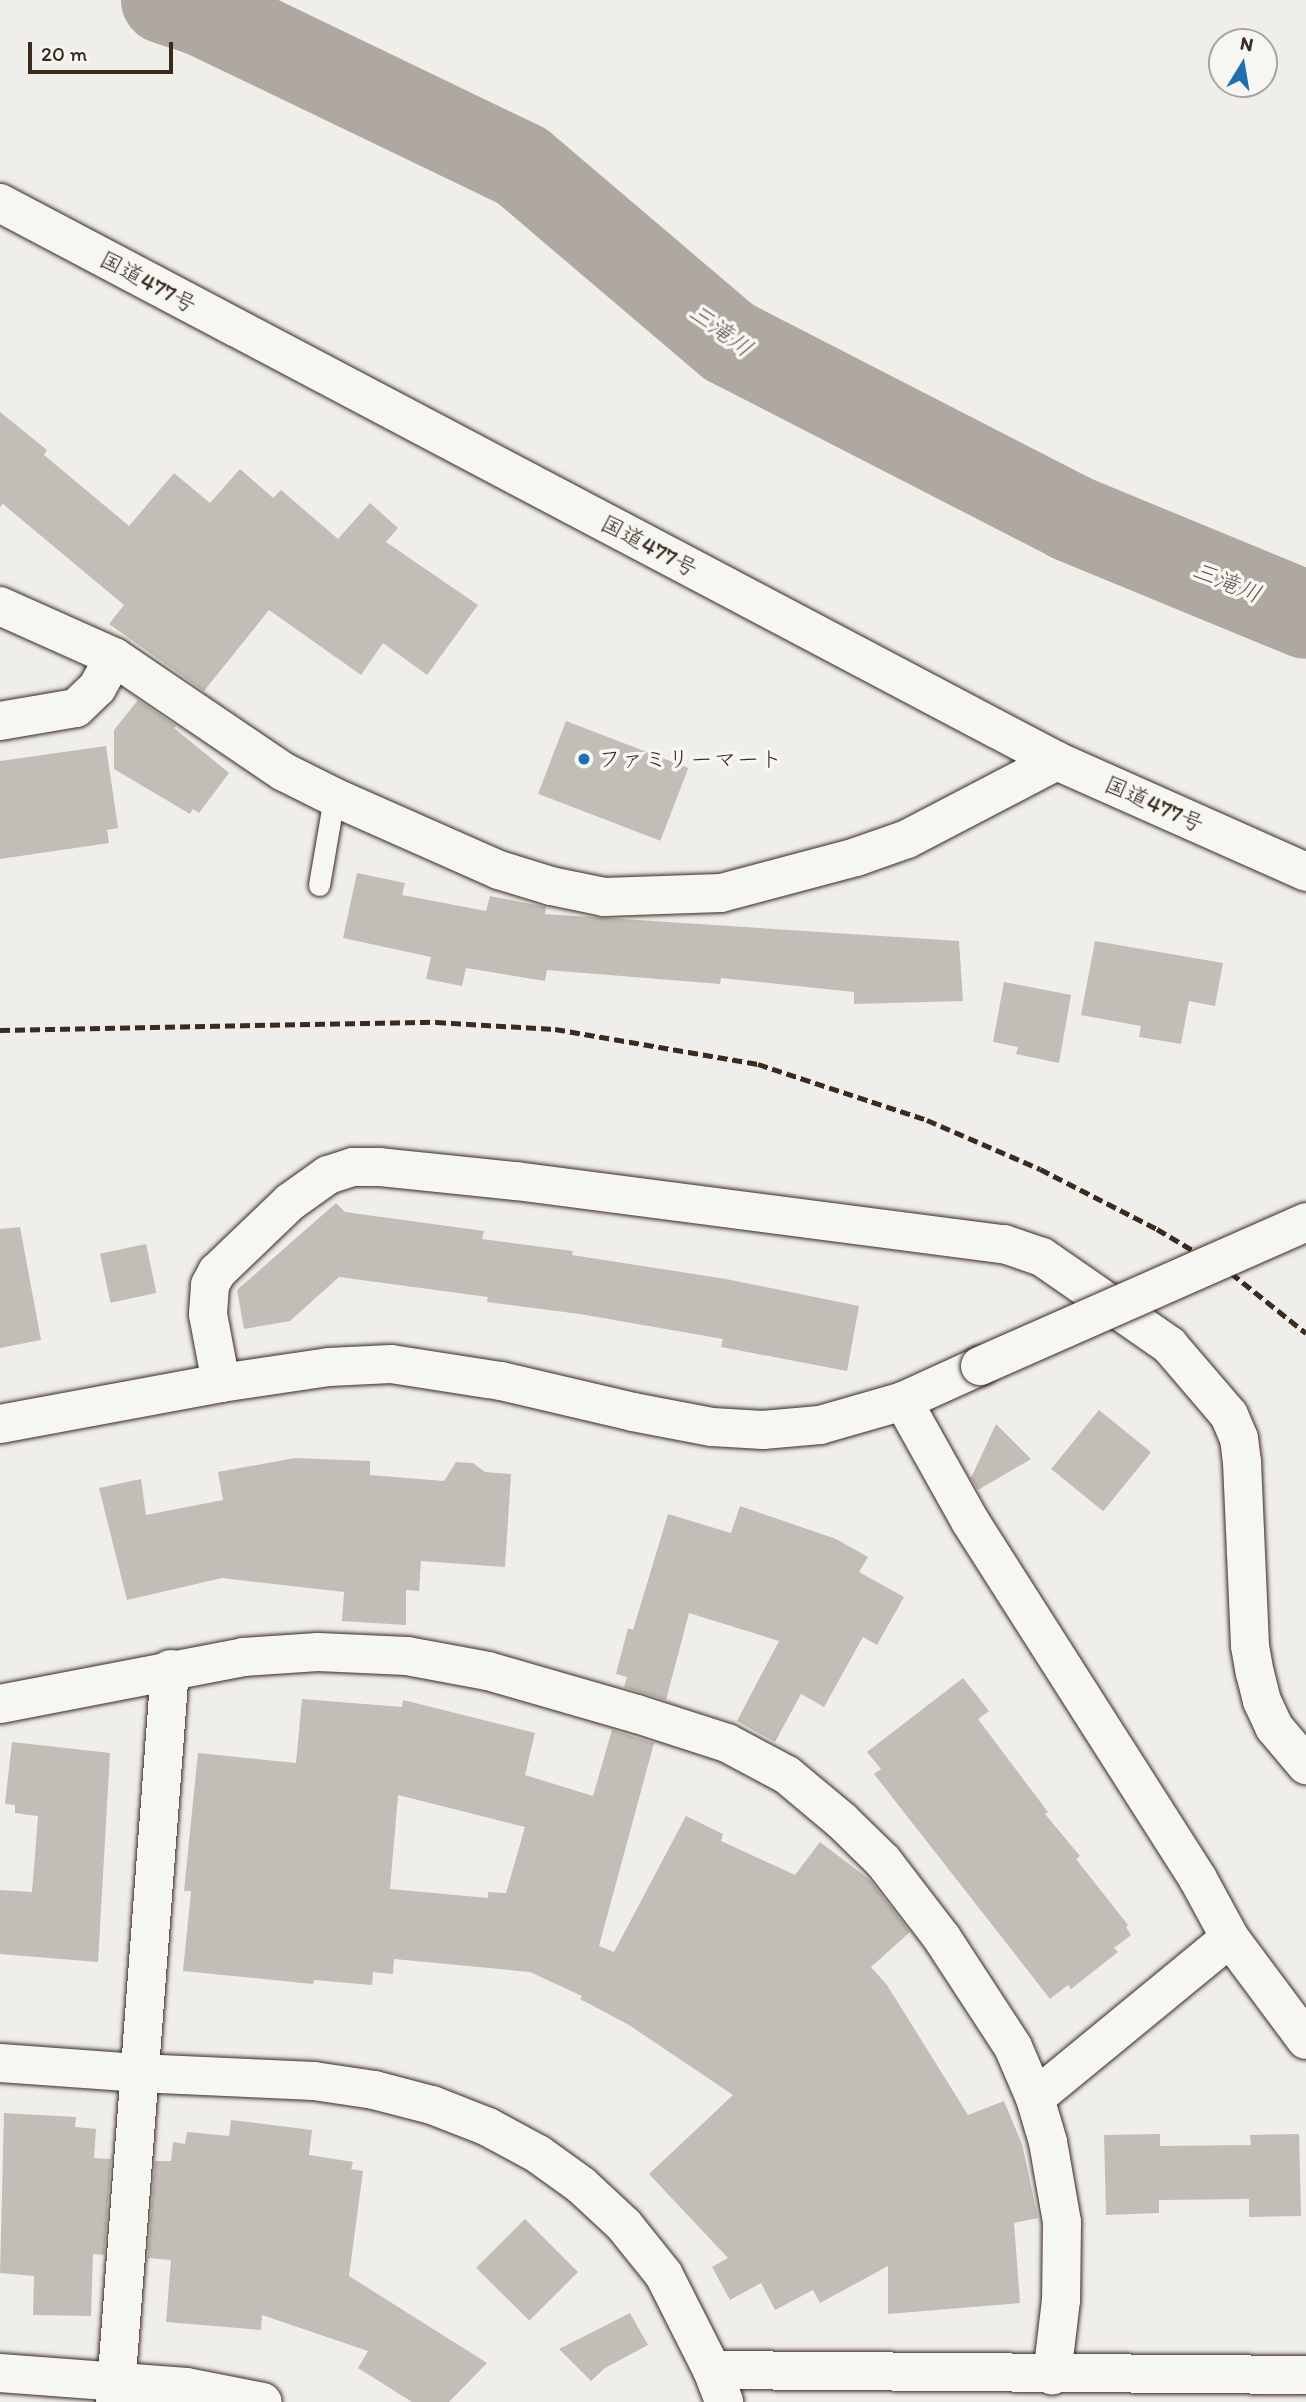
<!DOCTYPE html>
<html>
<head>
<meta charset="utf-8">
<style>
  body { margin:0 }
  #map { position:relative; width:1306px; height:2402px; overflow:hidden; background:#efeeea; font-family:Itim,"Klee One",sans-serif }
  div>[style] { position:absolute }
  .river>* { height:88px; margin:-44px; padding:0 44px; transform-origin:44px; border-radius:44px; background:#afa8a1 }
  .building>* { inset:0; background:#c2bdb7; transform-origin:0 0 }
  .roads { filter:drop-shadow(0 0 2px #3b2a1e) drop-shadow(0 0 2px #3b2a1e) }
  .service>* { height:21px; margin:-10.5px; padding:0 10.5px; transform-origin:10.5px; border-radius:10.5px; background:#f6f6f2 }
  .minor>* { height:38px; margin:-19px; padding:0 19px; transform-origin:19px; border-radius:19px; background:#f6f6f2 }
  .tertiary>* { height:38px; margin:-19px; padding:0 19px; transform-origin:19px; border-radius:19px; background:#f6f6f2 }
  .trunk>* { height:38px; margin:-19px; padding:0 19px; transform-origin:19px; border-radius:19px; background:#f6f6f2 }
  .rail>* { height:5px; margin-top:-2.5px; transform-origin:0; background:repeating-linear-gradient(90deg,#3b2a1e 0 10px,transparent 0 15px) }
  .bridges { filter:drop-shadow(0 0 2px #3b2a1e) drop-shadow(0 0 2px #3b2a1e) }
  .minor-bridge>* { height:38px; margin:-19px; padding:0 19px; transform-origin:19px; border-radius:19px; background:#f6f6f2 }
  .dots>* { width:19px; height:19px; translate:-50% -50%; box-sizing:border-box; border:4px solid #f6f6f2; border-radius:50% }
  span { translate:-50% -50%; white-space:nowrap; text-align:center; line-height:1.15; -webkit-text-stroke:7px #f6f6f2; paint-order:stroke }
  .street-label { font-size:23px; color:#3b2a1e }
  .poi-label { font-size:23px; color:#3b2a1e }
  .left { translate:0 -50%; text-align:left }
  .water-label { font-size:24px; color:#64564c; font-style:italic }
  .north { position:absolute; left:1208px; top:28px; width:70px; height:70px; box-sizing:border-box; background:#f6f6f2; border:2px solid #aba49d; border-radius:50%; rotate:11deg; font-size:19px; font-weight:700; line-height:28px; text-align:center; color:#3b2a1e }
  .north::after { content:''; display:block; margin:auto; width:24px; height:32px; background:#1f6fb2; clip-path:polygon(50% 0,100% 100%,50% 72%,0 100%) }
  .scale { position:absolute; left:28px; top:42px; width:145px; height:32px; box-sizing:border-box; border:4px solid #3b2a1e; border-top:0; padding-left:9px; font-size:21px; line-height:24px; white-space:nowrap; color:#3b2a1e; -webkit-text-stroke:5px #f6f6f2; paint-order:stroke }
</style>
</head>
<body>
<div id="map">
  <div class="river">
    <i style="left:165px;top:0;width:39px;rotate:18deg"></i>
    <i style="left:202px;top:12px;width:355px;rotate:25.7deg"></i>
    <i style="left:522px;top:166px;width:272px;rotate:40.4deg"></i>
    <i style="left:729px;top:342px;width:385px;rotate:27.2deg"></i>
    <i style="left:1071px;top:518px;width:254px;rotate:22.4deg"></i>
  </div>
  <div class="building">
    <i style="clip-path:polygon(0 412px,47px 450px,44px 455px,129px 526px,174px 473px,210px 503px,240px 469px,273px 498px,281px 490px,338px 539px,370px 503px,398px 528px,386px 542px,478px 605px,427px 675px,383px 643px,361px 675px,269px 610px,204px 691px,109px 624px,124px 605px,3px 504px,0 507px)"></i>
    <i style="clip-path:polygon(138px 700px,176px 726px,174px 728px,229px 773px,199px 813px,193px 809px,190px 814px,114px 769px,114px 730px)"></i>
    <i style="left:566px;top:721px;width:131px;height:78px;rotate:21deg"></i>
    <i style="clip-path:polygon(106px 746px,118px 828px,107px 830px,109px 843px,0 859px,0 761px)"></i>
    <i style="clip-path:polygon(357px 873px,405px 883px,402px 895px,486px 911px,490px 896px,546px 907px,545px 914px,959px 941px,963px 1001px,854px 1004px,854px 992px,721px 978px,720px 984px,547px 970px,545px 981px,466px 968px,462px 986px,426px 979px,431px 957px,343px 938px)"></i>
    <i style="clip-path:polygon(1095px 941px,1223px 963px,1215px 1006px,1189px 1001px,1181px 1044px,1139px 1037px,1141px 1026px,1081px 1015px)"></i>
    <i style="clip-path:polygon(1004px 982px,1071px 995px,1059px 1063px,1016px 1054px,1018px 1047px,993px 1042px)"></i>
    <i style="clip-path:polygon(336px 1203px,345px 1212px,484px 1231px,482px 1239px,573px 1251px,572px 1255px,726px 1279px,859px 1306px,847px 1371px,721px 1347px,723px 1339px,580px 1314px,487px 1302px,488px 1297px,339px 1277px,290px 1321px,244px 1329px,237px 1290px)"></i>
    <i style="clip-path:polygon(20px 1227px,41px 1340px,0 1348px,0 1229px)"></i>
    <i style="left:146px;top:1244px;width:50px;height:47px;rotate:78deg"></i>
    <i style="left:1099px;top:1410px;width:67px;height:76px;rotate:39deg"></i>
    <i style="clip-path:polygon(996px 1424px,1031px 1459px,978px 1490px,971px 1478px)"></i>
    <i style="clip-path:polygon(295px 1458px,370px 1461px,370px 1475px,444px 1481px,456px 1462px,473px 1463px,485px 1472px,511px 1474px,505px 1567px,421px 1561px,419px 1591px,406px 1590px,406px 1625px,342px 1621px,344px 1592px,222px 1578px,127px 1600px,99px 1488px,141px 1479px,146px 1515px,223px 1500px,218px 1472px)"></i>
    <i style="clip-path:polygon(740px 1506px,836px 1539px,868px 1557px,859px 1572px,904px 1597px,877px 1645px,863px 1637px,824px 1707px,801px 1694px,775px 1742px,737px 1721px,779px 1641px,689px 1613px,666px 1700px,624px 1687px,627px 1677px,616px 1674px,628px 1628px,633px 1630px,668px 1514px,731px 1533px)"></i>
    <i style="clip-path:polygon(963px 1678px,989px 1711px,978px 1719px,1048px 1812px,1045px 1814px,1080px 1856px,1076px 1859px,1128px 1925px,1126px 1927px,1131px 1935px,1114px 1948px,1118px 1952px,1071px 1989px,1068px 1985px,1050px 1999px,874px 1774px,881px 1769px,867px 1752px)"></i>
    <i style="clip-path:polygon(evenodd,302px 1699px,402px 1707px,403px 1700px,535px 1733px,525px 1775px,593px 1796px,612px 1730px,654px 1743px,599px 1946px,614px 1952px,686px 1816px,723px 1834px,721px 1841px,795px 1875px,820px 1842px,870px 1880px,910px 1932px,871px 1967px,887px 1985px,968px 2115px,1004px 2101px,1022px 2144px,1038px 2218px,1014px 2223px,1020px 2303px,888px 2314px,888px 2266px,820px 2303px,813px 2290px,775px 2310px,761px 2283px,730px 2300px,712px 2267px,728px 2258px,649px 2174px,733px 2095px,629px 2025px,580px 1999px,582px 1996px,530px 1972px,394px 1959px,393px 1974px,373px 1972px,372px 1985px,314px 1980px,313px 1984px,183px 1971px,191px 1891px,184px 1891px,198px 1753px,296px 1763px,302px 1699px,398px 1795px,525px 1827px,506px 1893px,488px 1892px,488px 1898px,390px 1889px,398px 1795px)"></i>
    <i style="clip-path:polygon(12px 1742px,110px 1753px,98px 1962px,0 1954px,0 1890px,32px 1892px,38px 1816px,15px 1813px,15px 1805px,5px 1804px)"></i>
    <i style="clip-path:polygon(4px 2113px,76px 2117px,75px 2127px,96px 2129px,94px 2158px,111px 2159px,104px 2255px,93px 2254px,91px 2316px,33px 2315px,34px 2276px,0 2273px)"></i>
    <i style="clip-path:polygon(231px 2120px,312px 2130px,309px 2155px,353px 2162px,351px 2169px,363px 2171px,349px 2276px,487px 2363px,449px 2402px,412px 2402px,358px 2368px,368px 2351px,262px 2315px,261px 2330px,166px 2322px,171px 2260px,148px 2258px,155px 2161px,171px 2161px,173px 2142px,185px 2144px,187px 2132px,229px 2136px)"></i>
    <i style="clip-path:polygon(1160px 2134px,1160px 2146px,1251px 2145px,1250px 2135px,1299px 2134px,1301px 2216px,1249px 2217px,1249px 2199px,1159px 2200px,1159px 2213px,1106px 2215px,1104px 2135px)"></i>
    <i style="left:525px;top:2219px;width:75px;height:69px;rotate:45deg"></i>
    <i style="clip-path:polygon(630px 2313px,648px 2345px,605px 2368px,591px 2381px,559px 2349px)"></i>
  </div>
  <div class="roads">
    <div class="service">
      <i style="left:319px;top:885px;width:89px;rotate:-80.3deg"></i>
    </div>
    <div class="minor">
      <i style="left:0;top:606px;width:125px;rotate:24.1deg"></i>
      <i style="left:114px;top:657px;width:205px;rotate:34.1deg"></i>
      <i style="left:284px;top:772px;width:56px;rotate:26.6deg"></i>
      <i style="left:334px;top:797px;width:180px;rotate:23.9deg"></i>
      <i style="left:499px;top:870px;width:54px;rotate:17.1deg"></i>
      <i style="left:551px;top:886px;width:54px;rotate:11.7deg"></i>
      <i style="left:604px;top:897px;width:117px;rotate:-2deg"></i>
      <i style="left:721px;top:893px;width:140px;rotate:-14.9deg"></i>
      <i style="left:856px;top:857px;width:54px;rotate:-19.4deg"></i>
      <i style="left:907px;top:839px;width:169px;rotate:-27.5deg"></i>
      <i style="left:0;top:721px;width:77px;rotate:-9.7deg"></i>
      <i style="left:76px;top:708px;width:29px;rotate:-44deg"></i>
      <i style="left:97px;top:688px;width:35px;rotate:-61deg"></i>
      <i style="left:221px;top:1383px;width:70px;rotate:-100.7deg"></i>
      <i style="left:208px;top:1314px;width:29px;rotate:-86deg"></i>
      <i style="left:210px;top:1285px;width:15px;rotate:-62deg"></i>
      <i style="left:217px;top:1272px;width:101px;rotate:-43.8deg"></i>
      <i style="left:290px;top:1202px;width:47px;rotate:-35.4deg"></i>
      <i style="left:328px;top:1175px;width:26px;rotate:-18deg"></i>
      <i style="left:353px;top:1167px;width:27px"></i>
      <i style="left:380px;top:1167px;width:137px;rotate:5.9deg"></i>
      <i style="left:516px;top:1181px;width:492px;rotate:7.4deg"></i>
      <i style="left:1004px;top:1244px;width:40px;rotate:18.9deg"></i>
      <i style="left:1042px;top:1257px;width:155px;rotate:34.7deg"></i>
      <i style="left:1169px;top:1345px;width:92px;rotate:49.4deg"></i>
      <i style="left:1229px;top:1415px;width:25px;rotate:67deg"></i>
      <i style="left:1239px;top:1438px;width:24px;rotate:83deg"></i>
      <i style="left:1242px;top:1462px;width:184px;rotate:87.5deg"></i>
      <i style="left:1250px;top:1646px;width:27px;rotate:80deg"></i>
      <i style="left:1255px;top:1673px;width:29px;rotate:76deg"></i>
      <i style="left:1262px;top:1701px;width:29px;rotate:65deg"></i>
      <i style="left:1274px;top:1727px;width:50px;rotate:49.9deg"></i>
      <i style="left:0;top:1704px;width:248px;rotate:-10.9deg"></i>
      <i style="left:243px;top:1657px;width:75px;rotate:-3.8deg"></i>
      <i style="left:318px;top:1652px;width:89px;rotate:2.6deg"></i>
      <i style="left:407px;top:1656px;width:82px;rotate:10.5deg"></i>
      <i style="left:488px;top:1671px;width:155px;rotate:16.1deg"></i>
      <i style="left:637px;top:1714px;width:95px;rotate:17.9deg"></i>
      <i style="left:727px;top:1743px;width:68px;rotate:28.1deg"></i>
      <i style="left:787px;top:1775px;width:72px;rotate:39.9deg"></i>
      <i style="left:842px;top:1821px;width:57px;rotate:44.3deg"></i>
      <i style="left:883px;top:1861px;width:97px;rotate:52.5deg"></i>
      <i style="left:942px;top:1938px;width:130px;rotate:56.9deg"></i>
      <i style="left:1013px;top:2047px;width:56px;rotate:66.7deg"></i>
      <i style="left:1035px;top:2098px;width:46px;rotate:73.5deg"></i>
      <i style="left:1048px;top:2142px;width:81px;rotate:80.1deg"></i>
      <i style="left:1062px;top:2222px;width:78px;rotate:90.7deg"></i>
      <i style="left:1061px;top:2300px;width:76px;rotate:96.8deg"></i>
      <i style="left:1035px;top:2098px;width:252px;rotate:-39.4deg"></i>
      <i style="left:0;top:2373px;width:187px;rotate:4.3deg"></i>
      <i style="left:186px;top:2387px;width:78px;rotate:11deg"></i>
      <i style="left:115px;top:2402px;width:735px;rotate:-85.71deg"></i>
    </div>
    <div class="tertiary">
      <i style="left:903px;top:1401px;width:137px;rotate:60.8deg"></i>
      <i style="left:970px;top:1521px;width:424px;rotate:57.5deg"></i>
      <i style="left:1198px;top:1879px;width:67px;rotate:61.5deg"></i>
      <i style="left:1230px;top:1938px;width:127px;rotate:53.3deg"></i>
      <i style="left:0;top:1424px;width:225px;rotate:-10.5deg"></i>
      <i style="left:221px;top:1383px;width:109px;rotate:-8.4deg"></i>
      <i style="left:329px;top:1367px;width:62px;rotate:-2.8deg"></i>
      <i style="left:391px;top:1364px;width:111px;rotate:8.8deg"></i>
      <i style="left:501px;top:1381px;width:136px;rotate:13.2deg"></i>
      <i style="left:633px;top:1412px;width:80px;rotate:10.8deg"></i>
      <i style="left:712px;top:1427px;width:51px;rotate:3.4deg"></i>
      <i style="left:763px;top:1430px;width:57px;rotate:-5deg"></i>
      <i style="left:820px;top:1425px;width:86px;rotate:-16.1deg"></i>
      <i style="left:903px;top:1401px;width:85px;rotate:-24.4deg"></i>
      <i style="left:0;top:2063px;width:138px;rotate:4.1deg"></i>
      <i style="left:138px;top:2073px;width:176px;rotate:2.6deg"></i>
      <i style="left:314px;top:2081px;width:61px;rotate:8.5deg"></i>
      <i style="left:374px;top:2090px;width:60px;rotate:14.5deg"></i>
      <i style="left:432px;top:2105px;width:60px;rotate:21.4deg"></i>
      <i style="left:488px;top:2127px;width:57px;rotate:28.4deg"></i>
      <i style="left:538px;top:2154px;width:53px;rotate:35.8deg"></i>
      <i style="left:581px;top:2185px;width:59px;rotate:42.9deg"></i>
      <i style="left:624px;top:2225px;width:64px;rotate:51.3deg"></i>
      <i style="left:664px;top:2275px;width:106px;rotate:63.2deg"></i>
      <i style="left:712px;top:2370px;width:34px;rotate:69deg"></i>
      <i style="left:712px;top:2370px;width:594px;rotate:0.48deg"></i>
    </div>
    <div class="trunk">
      <i style="left:0;top:203px;width:1195px;rotate:27.83deg"></i>
      <i style="left:1057px;top:761px;width:273px;rotate:24deg"></i>
    </div>
  </div>
  <div class="rail">
    <i style="left:0;top:1030px;width:436px;rotate:-1.1deg"></i>
    <i style="left:436px;top:1022px;width:119px;rotate:3.4deg"></i>
    <i style="left:555px;top:1029px;width:206px;rotate:9.8deg"></i>
    <i style="left:758px;top:1064px;width:178px;rotate:18.3deg"></i>
    <i style="left:927px;top:1120px;width:123px;rotate:23.4deg"></i>
    <i style="left:1040px;top:1169px;width:131px;rotate:27.1deg"></i>
    <i style="left:1157px;top:1229px;width:86px;rotate:30.7deg"></i>
    <i style="left:1231px;top:1273px;width:96px;rotate:38.7deg"></i>
  </div>
  <div class="bridges">
    <div class="minor-bridge">
      <i style="left:980px;top:1366px;width:356px;rotate:-23.8deg"></i>
    </div>
  </div>
  <div class="dots">
    <i style="left:584px;top:759px;background:#1f6fb2"></i>
  </div>
  <div class="street-label">
    <span style="left:148px;top:282px;rotate:28deg">国道477号</span>
    <span style="left:649px;top:546px;rotate:28deg">国道477号</span>
    <span style="left:1154px;top:804px;rotate:24deg">国道477号</span>
  </div>
  <div class="poi-label">
    <span class="left" style="left:598px;top:759px">ファミリーマート</span>
  </div>
  <div class="water-label">
    <span style="left:721px;top:330px;rotate:36deg">三滝川</span>
    <span style="left:1227px;top:582px;rotate:22deg">三滝川</span>
  </div>
  <div class="north">N</div>
  <div class="scale">20 m</div>
</div>
</body>
</html>
